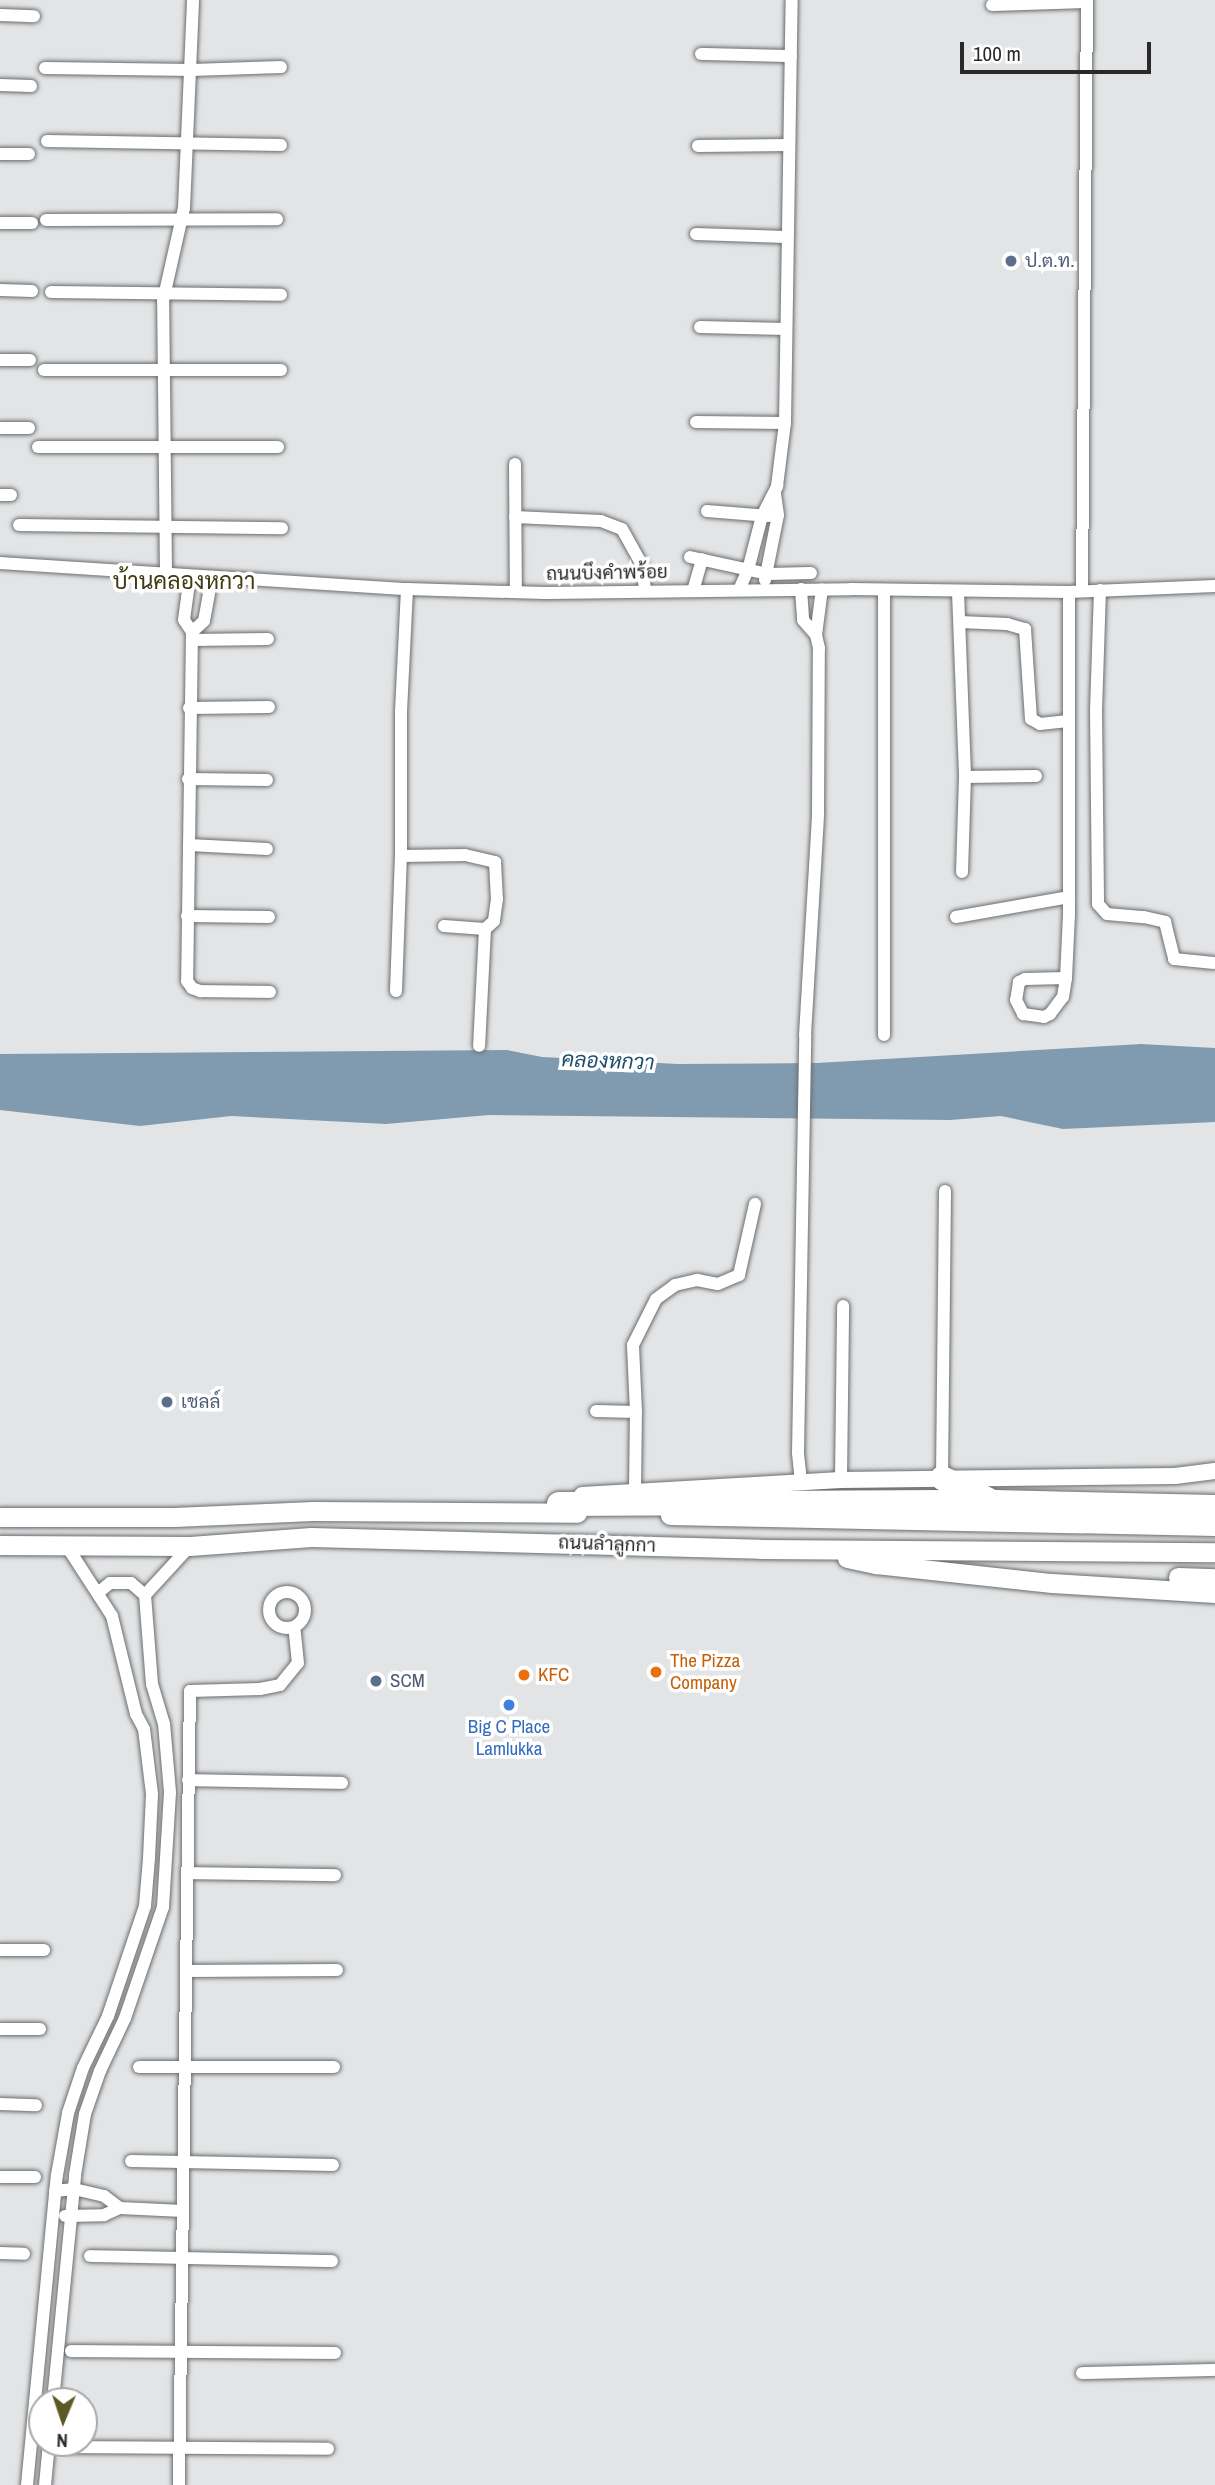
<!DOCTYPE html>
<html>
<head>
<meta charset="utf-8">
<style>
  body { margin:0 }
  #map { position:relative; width:1215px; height:2485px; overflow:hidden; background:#e2e4e6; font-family:"Archivo Narrow",Sarabun,sans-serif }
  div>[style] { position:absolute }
  .water>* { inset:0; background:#809baf }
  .roads { filter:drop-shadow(0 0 2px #6b6d6e) drop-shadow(0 0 2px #6b6d6e) }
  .minor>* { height:12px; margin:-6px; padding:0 6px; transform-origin:6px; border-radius:6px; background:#fff }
  .minor>.ring { margin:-6px; padding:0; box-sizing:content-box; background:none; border:12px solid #fff; border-radius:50% }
  .tertiary>* { height:16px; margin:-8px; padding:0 8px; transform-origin:8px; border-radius:8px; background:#fff }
  .secondary>* { height:19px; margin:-9.5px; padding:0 9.5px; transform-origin:9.5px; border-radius:9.5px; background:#fff }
  .motorway>* { height:24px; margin:-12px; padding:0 12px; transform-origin:12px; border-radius:12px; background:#fff }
  .dots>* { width:19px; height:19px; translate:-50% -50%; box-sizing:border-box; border:4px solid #fff; border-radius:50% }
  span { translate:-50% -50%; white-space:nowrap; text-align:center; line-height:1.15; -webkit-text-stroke:7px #fff; paint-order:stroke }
  .service-label { font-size:19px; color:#4e5e75 }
  .left { translate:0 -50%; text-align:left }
  .street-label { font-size:19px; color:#29292a }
  .food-label { font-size:19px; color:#c56008 }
  .shop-label { font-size:19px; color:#366cbe }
  .water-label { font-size:21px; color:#1e4d6c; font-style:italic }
  .quarter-label { font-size:23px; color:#403b11 }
  .north { position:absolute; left:28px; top:2387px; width:70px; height:70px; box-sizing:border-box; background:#fff; border:2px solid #a9a9aa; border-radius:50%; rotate:182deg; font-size:19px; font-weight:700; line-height:28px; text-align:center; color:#29292a }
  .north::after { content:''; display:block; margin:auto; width:24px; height:32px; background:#5e5824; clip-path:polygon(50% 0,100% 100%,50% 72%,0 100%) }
  .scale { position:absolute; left:960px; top:42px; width:191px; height:32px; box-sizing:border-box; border:4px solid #29292a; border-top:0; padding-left:9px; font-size:21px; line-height:24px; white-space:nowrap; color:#29292a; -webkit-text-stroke:5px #fff; paint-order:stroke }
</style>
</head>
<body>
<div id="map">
  <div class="water">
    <i style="clip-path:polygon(1141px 1044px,1215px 1048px,1215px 1122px,1063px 1129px,1001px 1116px,950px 1120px,489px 1115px,386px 1124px,231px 1116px,140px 1126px,0 1110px,0 1054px,507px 1050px,542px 1057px,678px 1064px,817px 1063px)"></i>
  </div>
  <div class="roads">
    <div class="minor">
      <i style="left:992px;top:5px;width:95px;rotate:-1.8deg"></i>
      <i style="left:0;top:15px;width:34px;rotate:2deg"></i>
      <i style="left:701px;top:54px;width:90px;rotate:1.3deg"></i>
      <i style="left:45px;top:68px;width:147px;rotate:0.8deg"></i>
      <i style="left:192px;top:70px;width:89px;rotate:-1.9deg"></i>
      <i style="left:0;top:85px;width:31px;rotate:2deg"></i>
      <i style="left:47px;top:141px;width:234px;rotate:1deg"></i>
      <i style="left:698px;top:146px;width:91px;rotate:-0.6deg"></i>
      <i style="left:0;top:154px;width:29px"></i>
      <i style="left:46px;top:220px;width:231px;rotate:-0.2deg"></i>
      <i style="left:0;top:223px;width:32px"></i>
      <i style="left:696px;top:234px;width:90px;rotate:1.9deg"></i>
      <i style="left:0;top:290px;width:32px;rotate:2deg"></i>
      <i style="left:51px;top:292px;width:230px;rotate:0.7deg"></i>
      <i style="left:700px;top:327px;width:86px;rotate:1.3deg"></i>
      <i style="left:0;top:360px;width:30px"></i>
      <i style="left:44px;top:370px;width:237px"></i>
      <i style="left:696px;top:422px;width:89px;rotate:0.6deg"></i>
      <i style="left:0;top:428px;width:29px"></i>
      <i style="left:38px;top:447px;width:240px"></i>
      <i style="left:515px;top:464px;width:128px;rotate:89.6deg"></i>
      <i style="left:0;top:495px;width:11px"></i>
      <i style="left:707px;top:511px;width:62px;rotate:4.6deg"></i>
      <i style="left:515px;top:517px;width:86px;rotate:2.7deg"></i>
      <i style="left:601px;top:521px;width:22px;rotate:21deg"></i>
      <i style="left:622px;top:529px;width:41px;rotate:60.9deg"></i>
      <i style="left:642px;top:565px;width:26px;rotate:83deg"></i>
      <i style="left:19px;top:525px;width:263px;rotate:0.7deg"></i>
      <i style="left:690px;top:557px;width:79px;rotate:12.4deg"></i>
      <i style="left:767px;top:574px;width:44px;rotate:-1.3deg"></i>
      <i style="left:0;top:563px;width:408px;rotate:3.7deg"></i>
      <i style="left:407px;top:589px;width:138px;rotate:1.7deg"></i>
      <i style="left:545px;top:593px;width:306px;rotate:-0.7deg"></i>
      <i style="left:851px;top:589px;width:218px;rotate:0.8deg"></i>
      <i style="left:1069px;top:592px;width:146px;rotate:-2.4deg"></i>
      <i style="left:166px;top:574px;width:273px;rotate:-90.6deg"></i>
      <i style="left:163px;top:301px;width:95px;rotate:-77.3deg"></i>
      <i style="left:184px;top:208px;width:208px;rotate:-87.5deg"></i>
      <i style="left:190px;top:576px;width:44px;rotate:97.8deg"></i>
      <i style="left:184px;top:620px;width:14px;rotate:56deg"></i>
      <i style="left:192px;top:632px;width:349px;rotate:90.8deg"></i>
      <i style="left:187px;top:981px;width:9px;rotate:54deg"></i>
      <i style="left:192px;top:988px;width:9px;rotate:21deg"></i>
      <i style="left:200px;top:991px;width:70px;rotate:0.8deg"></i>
      <i style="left:765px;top:580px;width:66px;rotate:-78.7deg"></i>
      <i style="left:778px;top:515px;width:21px;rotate:-98deg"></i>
      <i style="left:407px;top:589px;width:123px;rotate:92.8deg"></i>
      <i style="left:401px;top:712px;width:144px;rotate:90deg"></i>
      <i style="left:401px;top:856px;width:64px;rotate:-0.9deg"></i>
      <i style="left:465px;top:855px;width:31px;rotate:13deg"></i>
      <i style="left:495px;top:862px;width:37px;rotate:87deg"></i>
      <i style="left:497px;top:899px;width:22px;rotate:98deg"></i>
      <i style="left:494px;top:921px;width:12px;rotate:138deg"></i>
      <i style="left:485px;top:929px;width:117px;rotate:92.9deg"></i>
      <i style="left:801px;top:589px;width:31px;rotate:86deg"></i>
      <i style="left:803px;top:620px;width:20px;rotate:49deg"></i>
      <i style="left:739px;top:590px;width:22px;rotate:-66deg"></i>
      <i style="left:748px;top:570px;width:56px;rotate:-75.5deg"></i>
      <i style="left:762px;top:516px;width:34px;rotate:-63deg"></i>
      <i style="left:777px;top:486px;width:64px;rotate:-82.8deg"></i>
      <i style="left:785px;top:423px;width:423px;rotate:-89.1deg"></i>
      <i style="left:884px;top:590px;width:445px;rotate:90deg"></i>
      <i style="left:1100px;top:590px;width:119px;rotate:91.9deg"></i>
      <i style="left:1096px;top:709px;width:195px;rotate:89.4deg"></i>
      <i style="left:1098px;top:904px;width:13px;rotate:48deg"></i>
      <i style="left:1107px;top:914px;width:37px;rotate:5deg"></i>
      <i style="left:1144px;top:917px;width:22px;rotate:13deg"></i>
      <i style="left:1165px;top:922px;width:38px;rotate:76deg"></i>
      <i style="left:1174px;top:959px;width:40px;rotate:5.7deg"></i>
      <i style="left:693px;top:591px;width:33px;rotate:-74deg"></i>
      <i style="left:1082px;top:591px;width:591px;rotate:-89.52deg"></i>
      <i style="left:958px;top:592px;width:185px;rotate:87.8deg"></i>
      <i style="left:965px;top:777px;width:95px;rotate:91.8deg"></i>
      <i style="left:960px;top:622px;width:47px;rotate:2.4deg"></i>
      <i style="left:1007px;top:624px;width:19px;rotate:16deg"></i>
      <i style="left:1025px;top:629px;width:90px;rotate:86.2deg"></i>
      <i style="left:1031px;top:719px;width:10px;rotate:29deg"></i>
      <i style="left:1040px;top:724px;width:28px;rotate:-6deg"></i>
      <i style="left:192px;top:632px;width:16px;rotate:-43deg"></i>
      <i style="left:204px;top:621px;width:45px;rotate:-79.7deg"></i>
      <i style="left:192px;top:640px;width:76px;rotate:-0.8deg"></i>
      <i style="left:189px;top:708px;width:80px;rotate:-0.7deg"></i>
      <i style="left:965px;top:777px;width:71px;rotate:-0.8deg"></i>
      <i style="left:188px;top:779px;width:79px;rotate:0.7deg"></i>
      <i style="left:189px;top:845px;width:78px;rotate:2.9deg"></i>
      <i style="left:187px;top:916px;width:82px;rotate:0.7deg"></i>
      <i style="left:956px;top:917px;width:115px;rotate:-10deg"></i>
      <i style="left:444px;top:926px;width:41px;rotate:4.2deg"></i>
      <i style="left:1066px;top:978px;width:41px;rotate:178.6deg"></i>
      <i style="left:1025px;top:979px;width:7px;rotate:153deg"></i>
      <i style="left:1019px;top:982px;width:18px;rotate:99deg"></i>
      <i style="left:1016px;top:1000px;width:16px;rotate:63deg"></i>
      <i style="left:1023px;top:1014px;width:21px;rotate:8deg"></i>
      <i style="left:1044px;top:1017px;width:7px;rotate:-27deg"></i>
      <i style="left:1050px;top:1014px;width:21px;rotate:-53deg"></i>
      <i style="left:1063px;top:997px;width:19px;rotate:-81deg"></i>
      <i style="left:1066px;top:978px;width:63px;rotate:-87.3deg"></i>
      <i style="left:1069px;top:915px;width:323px;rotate:-90deg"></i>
      <i style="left:396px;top:991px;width:135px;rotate:-87.9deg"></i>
      <i style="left:596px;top:1411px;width:40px;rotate:1.4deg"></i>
      <i style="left:942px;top:1478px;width:287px;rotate:-89.4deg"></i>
      <i style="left:841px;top:1480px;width:174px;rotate:-89.3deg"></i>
      <i style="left:801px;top:1482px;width:29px;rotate:-96deg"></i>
      <i style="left:798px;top:1453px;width:418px;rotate:-89deg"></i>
      <i style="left:805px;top:1035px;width:222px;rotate:-86.6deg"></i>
      <i style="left:818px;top:813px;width:165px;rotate:-89.7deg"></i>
      <i style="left:819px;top:648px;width:13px;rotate:-103deg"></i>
      <i style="left:816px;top:635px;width:46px;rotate:-82.6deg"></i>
      <i style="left:635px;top:1490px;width:78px;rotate:-89.3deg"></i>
      <i style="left:636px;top:1412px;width:67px;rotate:-92.6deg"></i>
      <i style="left:633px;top:1345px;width:51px;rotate:-63.4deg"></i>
      <i style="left:656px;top:1299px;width:24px;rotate:-36deg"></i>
      <i style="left:675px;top:1285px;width:23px;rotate:-13deg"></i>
      <i style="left:697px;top:1280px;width:21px;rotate:11deg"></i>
      <i style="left:718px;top:1284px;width:23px;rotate:-23deg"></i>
      <i style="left:739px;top:1275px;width:73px;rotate:-77.3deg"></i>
      <i style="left:99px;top:1592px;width:14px;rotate:-39deg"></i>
      <i style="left:110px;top:1583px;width:21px"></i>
      <i style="left:131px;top:1583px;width:18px;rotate:41deg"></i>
      <i class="ring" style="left:269px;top:1592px;width:24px;height:24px"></i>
      <i style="left:188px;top:1780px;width:154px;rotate:1.1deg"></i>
      <i style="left:187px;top:1873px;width:148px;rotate:0.8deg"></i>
      <i style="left:0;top:1950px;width:44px"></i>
      <i style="left:186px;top:1971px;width:151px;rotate:-0.4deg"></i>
      <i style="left:0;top:2029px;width:40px"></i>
      <i style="left:139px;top:2067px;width:195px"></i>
      <i style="left:0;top:2104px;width:36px;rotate:2deg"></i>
      <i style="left:131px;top:2161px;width:202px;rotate:1.1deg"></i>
      <i style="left:0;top:2177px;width:35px"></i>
      <i style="left:55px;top:2191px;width:19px;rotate:-6deg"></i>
      <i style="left:74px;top:2189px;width:31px;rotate:13deg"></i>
      <i style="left:104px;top:2196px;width:20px;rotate:37deg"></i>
      <i style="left:65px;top:2216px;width:39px;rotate:-1deg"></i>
      <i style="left:104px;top:2215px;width:17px;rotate:-24deg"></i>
      <i style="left:120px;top:2208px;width:63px;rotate:2.7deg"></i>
      <i style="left:0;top:2253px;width:24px;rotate:2deg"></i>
      <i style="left:90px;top:2256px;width:242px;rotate:1.2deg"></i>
      <i style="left:71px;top:2351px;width:264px;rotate:0.4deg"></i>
      <i style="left:1082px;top:2373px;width:133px;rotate:-1.3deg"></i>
      <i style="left:53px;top:2401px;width:227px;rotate:-84.4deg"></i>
      <i style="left:75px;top:2175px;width:62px;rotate:-80.7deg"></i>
      <i style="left:85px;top:2114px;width:46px;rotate:-70.8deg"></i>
      <i style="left:100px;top:2071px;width:59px;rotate:-64.7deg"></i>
      <i style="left:125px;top:2018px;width:117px;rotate:-71.1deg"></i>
      <i style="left:163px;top:1907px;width:115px;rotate:-86.5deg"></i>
      <i style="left:170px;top:1792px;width:68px;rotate:-95deg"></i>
      <i style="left:164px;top:1724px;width:42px;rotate:-106.7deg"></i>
      <i style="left:152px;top:1684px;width:89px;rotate:-94.5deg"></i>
      <i style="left:145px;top:1595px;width:67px;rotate:-47.4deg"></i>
      <i style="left:68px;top:2447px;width:260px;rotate:0.4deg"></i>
      <i style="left:27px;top:2485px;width:311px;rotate:-84.5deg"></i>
      <i style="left:57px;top:2175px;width:63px;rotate:-79.9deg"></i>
      <i style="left:68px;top:2113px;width:47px;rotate:-71.6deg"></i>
      <i style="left:83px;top:2068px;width:58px;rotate:-64.3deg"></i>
      <i style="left:108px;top:2016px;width:116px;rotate:-71.4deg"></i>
      <i style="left:145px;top:1906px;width:48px;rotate:-85.2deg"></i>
      <i style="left:149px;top:1858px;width:64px;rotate:-87.3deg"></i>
      <i style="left:152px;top:1794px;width:65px;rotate:-97deg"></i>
      <i style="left:144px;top:1729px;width:17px;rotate:-118deg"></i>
      <i style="left:136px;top:1714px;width:101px;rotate:-103.8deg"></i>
      <i style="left:112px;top:1616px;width:85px;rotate:-122.9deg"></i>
      <i style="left:45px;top:2485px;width:42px;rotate:-84.6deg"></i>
      <i style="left:179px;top:2485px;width:794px;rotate:-89.21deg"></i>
      <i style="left:190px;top:1691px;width:70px;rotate:-1.6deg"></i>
      <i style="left:260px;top:1689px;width:20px;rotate:-11deg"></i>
      <i style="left:280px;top:1685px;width:28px;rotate:-51deg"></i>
      <i style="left:298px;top:1663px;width:36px;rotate:-96deg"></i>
    </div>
    <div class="tertiary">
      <i style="left:582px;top:1495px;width:259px;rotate:-3.3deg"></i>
      <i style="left:841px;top:1480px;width:334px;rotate:-0.7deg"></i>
      <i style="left:1175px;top:1476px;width:40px;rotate:-7.1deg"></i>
    </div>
    <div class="secondary">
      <i style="left:670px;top:1515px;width:545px;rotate:1.16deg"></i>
      <i style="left:0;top:1517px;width:174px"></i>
      <i style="left:174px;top:1517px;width:139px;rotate:-2.5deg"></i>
      <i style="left:313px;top:1511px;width:264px;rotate:0.4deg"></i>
      <i style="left:0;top:1545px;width:190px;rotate:0.3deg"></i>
      <i style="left:190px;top:1546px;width:121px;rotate:-4.3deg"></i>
      <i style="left:311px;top:1537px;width:449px;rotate:1.5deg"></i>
      <i style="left:760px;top:1549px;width:455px;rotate:0.4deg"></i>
      <i style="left:847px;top:1558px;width:30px;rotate:12deg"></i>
      <i style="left:876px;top:1564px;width:177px;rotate:6.2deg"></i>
      <i style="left:1052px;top:1583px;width:163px;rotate:3.5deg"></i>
      <i style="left:1178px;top:1577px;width:37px;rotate:2deg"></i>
    </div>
    <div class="motorway">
      <i style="left:942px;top:1478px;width:50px;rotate:25deg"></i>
      <i style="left:559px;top:1504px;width:435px;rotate:-0.3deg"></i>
      <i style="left:994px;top:1502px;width:221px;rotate:1.3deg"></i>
    </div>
  </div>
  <div class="dots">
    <i style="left:1011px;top:261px;background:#5c6f8a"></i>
    <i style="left:167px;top:1402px;background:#5c6f8a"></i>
    <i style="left:656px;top:1672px;background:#e8710a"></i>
    <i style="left:524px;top:1675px;background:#e8710a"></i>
    <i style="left:376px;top:1681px;background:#5c6f8a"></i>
    <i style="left:509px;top:1705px;background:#3f7fe0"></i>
  </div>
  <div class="service-label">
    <span class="left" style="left:1025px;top:261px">ป.ต.ท.</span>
    <span class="left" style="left:181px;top:1402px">เชลล์</span>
    <span class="left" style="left:390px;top:1681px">SCM</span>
  </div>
  <div class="street-label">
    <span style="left:607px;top:573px;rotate:-1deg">ถนนบึงคำพร้อย</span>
    <span style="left:607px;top:1544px;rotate:2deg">ถนนลำลูกกา</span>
  </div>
  <div class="food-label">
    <span class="left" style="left:670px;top:1672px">The Pizza<br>Company</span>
    <span class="left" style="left:538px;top:1675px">KFC</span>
  </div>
  <div class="shop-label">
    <span style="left:509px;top:1738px">Big C Place<br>Lamlukka</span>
  </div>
  <div class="water-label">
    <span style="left:608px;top:1061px;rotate:2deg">คลองหกวา</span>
  </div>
  <div class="quarter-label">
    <span style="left:184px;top:581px">บ้านคลองหกวา</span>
  </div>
  <div class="north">N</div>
  <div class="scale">100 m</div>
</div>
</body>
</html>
